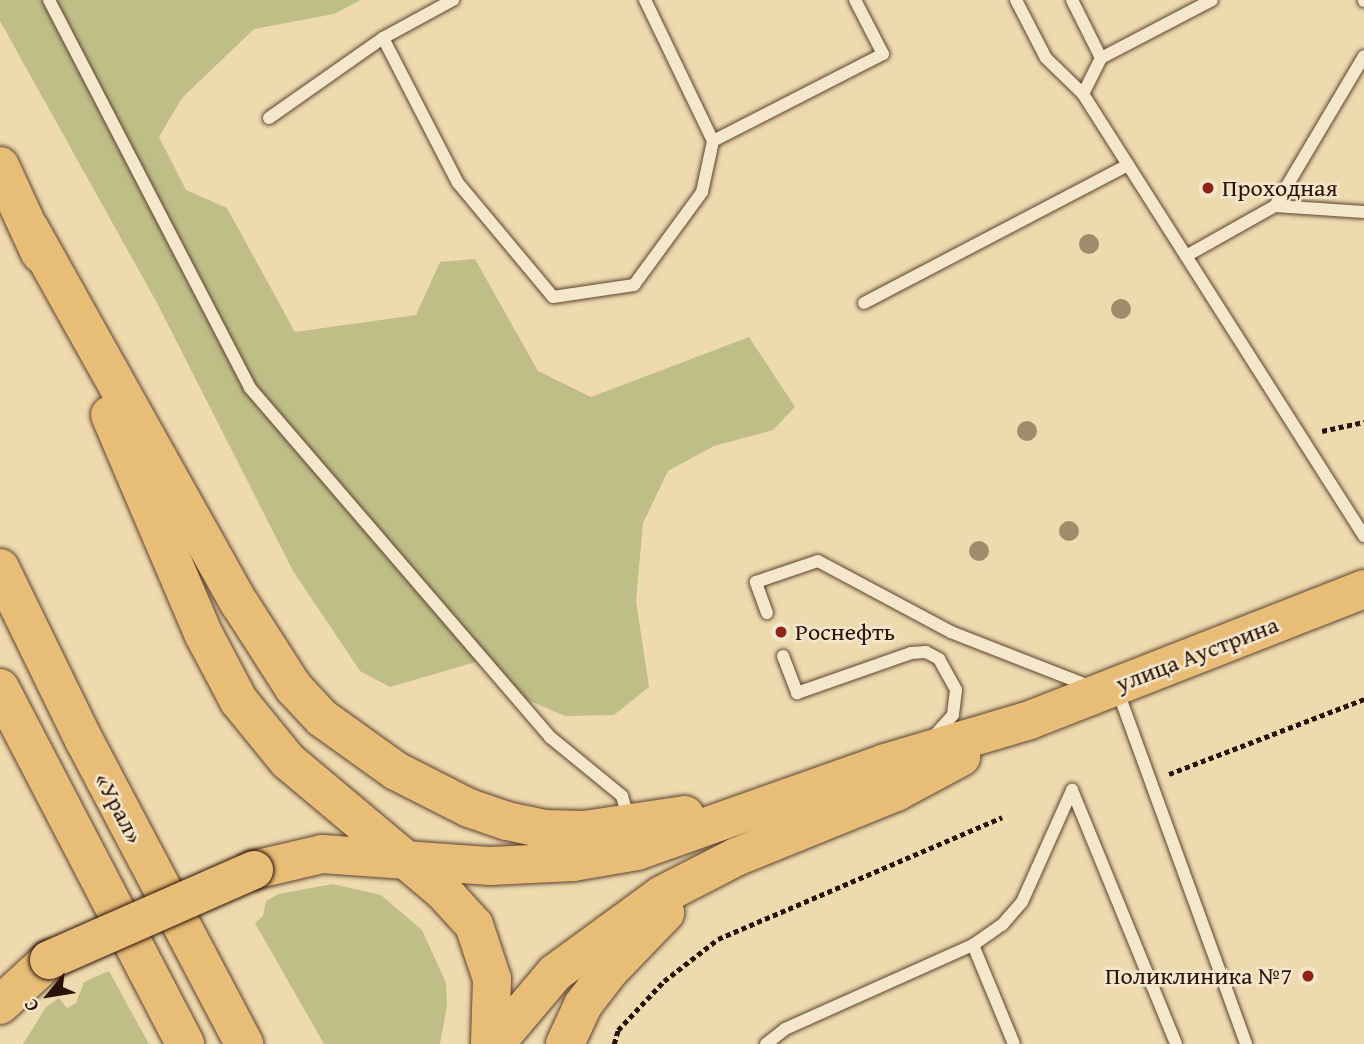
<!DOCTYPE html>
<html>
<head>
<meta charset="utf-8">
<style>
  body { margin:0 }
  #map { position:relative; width:1364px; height:1044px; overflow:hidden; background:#efdaaf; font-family:"Gentium Book Plus",serif }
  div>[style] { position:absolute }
  .green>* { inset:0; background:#bfbe87 }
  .path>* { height:4.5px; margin-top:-2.25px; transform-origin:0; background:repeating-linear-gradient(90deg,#2b1106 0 5px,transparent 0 8.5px) }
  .roads { filter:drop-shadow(0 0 2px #5c4330) drop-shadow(0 0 2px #5c4330) }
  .lane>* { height:12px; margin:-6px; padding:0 6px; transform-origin:6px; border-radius:6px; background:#f5e7cb }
  .primary>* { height:38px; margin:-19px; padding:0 19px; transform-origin:19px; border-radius:19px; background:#e8bd78 }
  .highway>* { height:38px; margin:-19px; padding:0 19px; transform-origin:19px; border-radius:19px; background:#e8bd78 }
  .bridges { filter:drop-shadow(0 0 2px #2b1106) drop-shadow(0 0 2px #2b1106) }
  .primary-bridge>* { height:38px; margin:-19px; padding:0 19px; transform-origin:19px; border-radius:19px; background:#e8bd78 }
  .trees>* { width:20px; height:20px; margin:-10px; border-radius:50%; background:#a08d6b }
  .dots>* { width:19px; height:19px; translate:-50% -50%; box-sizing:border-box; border:4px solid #f5e7cb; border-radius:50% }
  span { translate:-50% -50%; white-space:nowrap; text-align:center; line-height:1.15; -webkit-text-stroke:5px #f5e7cb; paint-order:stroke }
  .poi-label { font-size:24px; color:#2b1106 }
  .left { translate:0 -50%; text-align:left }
  .right { translate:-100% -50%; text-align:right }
  .street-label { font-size:24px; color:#2b1106 }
  .north { position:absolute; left:14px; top:960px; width:70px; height:70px; -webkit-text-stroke:5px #f5e7cb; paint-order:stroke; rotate:240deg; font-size:19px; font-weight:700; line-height:28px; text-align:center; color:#2b1106 }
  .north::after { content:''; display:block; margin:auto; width:24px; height:32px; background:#2b1106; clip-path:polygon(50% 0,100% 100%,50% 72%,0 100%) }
</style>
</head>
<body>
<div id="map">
  <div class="green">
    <i style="clip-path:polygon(0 0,361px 0,334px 14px,254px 29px,182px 98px,159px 137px,186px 190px,227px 208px,295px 332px,416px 315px,440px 262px,475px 259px,538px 371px,591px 397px,749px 337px,795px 407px,773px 430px,714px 446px,668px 471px,643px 523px,636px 601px,649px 687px,614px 715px,565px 716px,523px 698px,486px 659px,390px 687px,360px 671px,293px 571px,157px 303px,0 21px)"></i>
    <i style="clip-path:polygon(333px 884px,381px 895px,422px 930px,446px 983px,447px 1006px,440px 1044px,324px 1044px,255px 923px,263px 916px,266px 901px,278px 894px)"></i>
    <i style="clip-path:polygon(109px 971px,149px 1044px,23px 1044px,46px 1007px,59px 998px,67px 1008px,76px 1003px,84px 982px)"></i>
  </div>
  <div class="path">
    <i style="left:1322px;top:431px;width:43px;rotate:-12.1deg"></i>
    <i style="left:1169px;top:774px;width:209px;rotate:-21deg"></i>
    <i style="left:614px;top:1044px;width:15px;rotate:-74deg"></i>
    <i style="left:618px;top:1030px;width:67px;rotate:-46.8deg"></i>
    <i style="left:664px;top:981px;width:68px;rotate:-37.9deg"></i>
    <i style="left:718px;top:939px;width:309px;rotate:-23.2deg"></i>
  </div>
  <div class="roads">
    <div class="lane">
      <i style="left:49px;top:0;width:437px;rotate:62.6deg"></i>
      <i style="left:250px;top:388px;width:460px;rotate:49.3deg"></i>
      <i style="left:550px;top:737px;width:93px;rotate:39.3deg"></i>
      <i style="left:622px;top:796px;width:26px;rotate:74deg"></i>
      <i style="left:1016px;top:0;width:65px;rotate:62.7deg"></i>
      <i style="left:1046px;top:58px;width:52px;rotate:44.2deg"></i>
      <i style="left:1083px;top:94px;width:524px;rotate:57.55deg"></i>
      <i style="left:1072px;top:0;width:65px;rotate:63.4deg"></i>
      <i style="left:1364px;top:0;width:1px;rotate:90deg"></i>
      <i style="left:383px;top:38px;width:163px;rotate:62.7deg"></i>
      <i style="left:458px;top:183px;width:148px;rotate:50.2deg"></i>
      <i style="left:553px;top:297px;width:82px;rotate:-8.4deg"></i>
      <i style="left:634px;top:285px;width:115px;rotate:-53.8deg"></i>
      <i style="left:702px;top:192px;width:52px;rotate:-77.8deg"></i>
      <i style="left:713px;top:141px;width:157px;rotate:-115.7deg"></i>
      <i style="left:1083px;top:94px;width:40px;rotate:-63.4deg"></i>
      <i style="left:1101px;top:58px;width:125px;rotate:-27.6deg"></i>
      <i style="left:269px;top:118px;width:139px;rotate:-35.1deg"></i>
      <i style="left:383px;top:38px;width:80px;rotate:-28.5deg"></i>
      <i style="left:713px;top:141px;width:191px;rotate:-27.1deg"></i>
      <i style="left:883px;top:54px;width:61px;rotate:-117.4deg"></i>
      <i style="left:1275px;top:206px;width:174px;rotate:-59.3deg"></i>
      <i style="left:1186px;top:256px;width:102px;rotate:-29.3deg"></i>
      <i style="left:1275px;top:206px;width:89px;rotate:3.9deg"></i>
      <i style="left:864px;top:303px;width:298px;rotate:-27.6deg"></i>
      <i style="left:767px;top:613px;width:33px;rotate:-110deg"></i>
      <i style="left:756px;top:582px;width:65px;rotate:-18.7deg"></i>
      <i style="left:818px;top:561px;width:151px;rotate:28.1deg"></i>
      <i style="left:951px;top:632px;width:150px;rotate:21.4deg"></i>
      <i style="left:783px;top:656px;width:40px;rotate:69deg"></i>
      <i style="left:797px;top:693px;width:121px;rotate:-19.3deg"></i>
      <i style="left:911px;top:653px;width:15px;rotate:-4deg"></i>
      <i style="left:926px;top:652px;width:15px;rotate:28deg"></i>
      <i style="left:939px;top:659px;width:35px;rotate:61deg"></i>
      <i style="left:956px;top:690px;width:25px;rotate:97deg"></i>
      <i style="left:953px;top:715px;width:28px;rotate:132deg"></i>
      <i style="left:1117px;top:689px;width:378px;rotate:70deg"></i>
      <i style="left:1072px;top:790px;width:274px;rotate:67.7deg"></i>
      <i style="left:973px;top:945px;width:107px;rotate:67.5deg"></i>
      <i style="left:766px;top:1044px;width:24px;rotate:-38deg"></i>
      <i style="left:785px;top:1029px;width:206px;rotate:-24.1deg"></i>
      <i style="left:973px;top:945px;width:35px;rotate:-35deg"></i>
      <i style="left:1002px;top:925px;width:30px;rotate:-49deg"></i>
      <i style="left:1022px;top:902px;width:123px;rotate:-65.9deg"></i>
    </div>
    <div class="primary">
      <i style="left:0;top:166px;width:96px;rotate:65.3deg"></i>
      <i style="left:30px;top:229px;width:430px;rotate:60.8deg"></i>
      <i style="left:240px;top:604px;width:100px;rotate:57.3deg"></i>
      <i style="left:294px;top:688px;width:41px;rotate:47deg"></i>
      <i style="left:322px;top:718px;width:91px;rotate:35.6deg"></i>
      <i style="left:396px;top:771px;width:82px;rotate:26.9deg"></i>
      <i style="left:469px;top:808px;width:40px;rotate:18.9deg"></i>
      <i style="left:507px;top:821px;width:38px;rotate:12deg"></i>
      <i style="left:544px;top:829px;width:40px;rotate:1.4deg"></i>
      <i style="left:584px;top:830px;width:102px;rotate:-8.4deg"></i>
      <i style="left:110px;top:415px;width:239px;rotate:66.9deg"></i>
      <i style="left:204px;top:635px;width:75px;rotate:62.1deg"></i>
      <i style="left:239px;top:701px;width:77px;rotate:50.8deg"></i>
      <i style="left:288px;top:761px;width:201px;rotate:40deg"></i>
      <i style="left:442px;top:890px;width:47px;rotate:47.6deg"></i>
      <i style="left:474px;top:925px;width:57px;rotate:71.6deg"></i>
      <i style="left:492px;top:979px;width:65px;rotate:91.8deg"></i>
      <i style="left:254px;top:870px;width:70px;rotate:-13.2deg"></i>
      <i style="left:322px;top:854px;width:169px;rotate:4.1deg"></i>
      <i style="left:491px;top:866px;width:82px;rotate:-2.8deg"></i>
      <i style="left:573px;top:862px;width:65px;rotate:-9.8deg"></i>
      <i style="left:637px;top:851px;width:263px;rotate:-19.5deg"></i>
      <i style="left:885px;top:763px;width:151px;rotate:-16.5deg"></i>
      <i style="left:1030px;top:720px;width:359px;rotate:-21.4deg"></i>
      <i style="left:0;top:1005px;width:67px;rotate:-42.6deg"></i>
      <i style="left:495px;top:1044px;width:93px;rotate:-49.8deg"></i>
      <i style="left:555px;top:973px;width:132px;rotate:-36.1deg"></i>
      <i style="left:662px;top:895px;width:83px;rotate:-27.2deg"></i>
      <i style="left:736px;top:857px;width:173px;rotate:-22.1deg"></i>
      <i style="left:896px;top:792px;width:74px;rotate:-28.3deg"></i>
      <i style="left:565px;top:1044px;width:43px;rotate:-65.2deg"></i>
      <i style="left:583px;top:1005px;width:43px;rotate:-52.6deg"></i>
      <i style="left:609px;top:971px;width:81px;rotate:-46deg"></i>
    </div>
    <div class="highway">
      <i style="left:0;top:568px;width:191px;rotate:64deg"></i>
      <i style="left:84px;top:740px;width:344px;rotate:62.2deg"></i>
      <i style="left:0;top:688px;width:401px;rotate:62.5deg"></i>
    </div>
  </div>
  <div class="bridges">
    <div class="primary-bridge">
      <i style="left:49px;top:960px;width:224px;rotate:-23.7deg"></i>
    </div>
  </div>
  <div class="trees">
    <i style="left:1089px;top:244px"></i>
    <i style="left:1121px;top:309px"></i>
    <i style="left:1027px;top:431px"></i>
    <i style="left:1069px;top:531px"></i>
    <i style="left:979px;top:551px"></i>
  </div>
  <div class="dots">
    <i style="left:1208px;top:188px;background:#8f2418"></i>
    <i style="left:781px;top:632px;background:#8f2418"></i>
    <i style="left:1308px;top:976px;background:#8f2418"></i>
  </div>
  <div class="poi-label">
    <span class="left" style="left:1222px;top:188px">Проходная</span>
    <span class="left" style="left:795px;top:632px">Роснефть</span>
    <span class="right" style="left:1292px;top:976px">Поликлиника №7</span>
  </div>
  <div class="street-label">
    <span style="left:1197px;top:654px;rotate:-21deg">улица Аустрина</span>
    <span style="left:119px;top:808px;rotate:62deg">«Урал»</span>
  </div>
  <div class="north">С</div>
</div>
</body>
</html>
